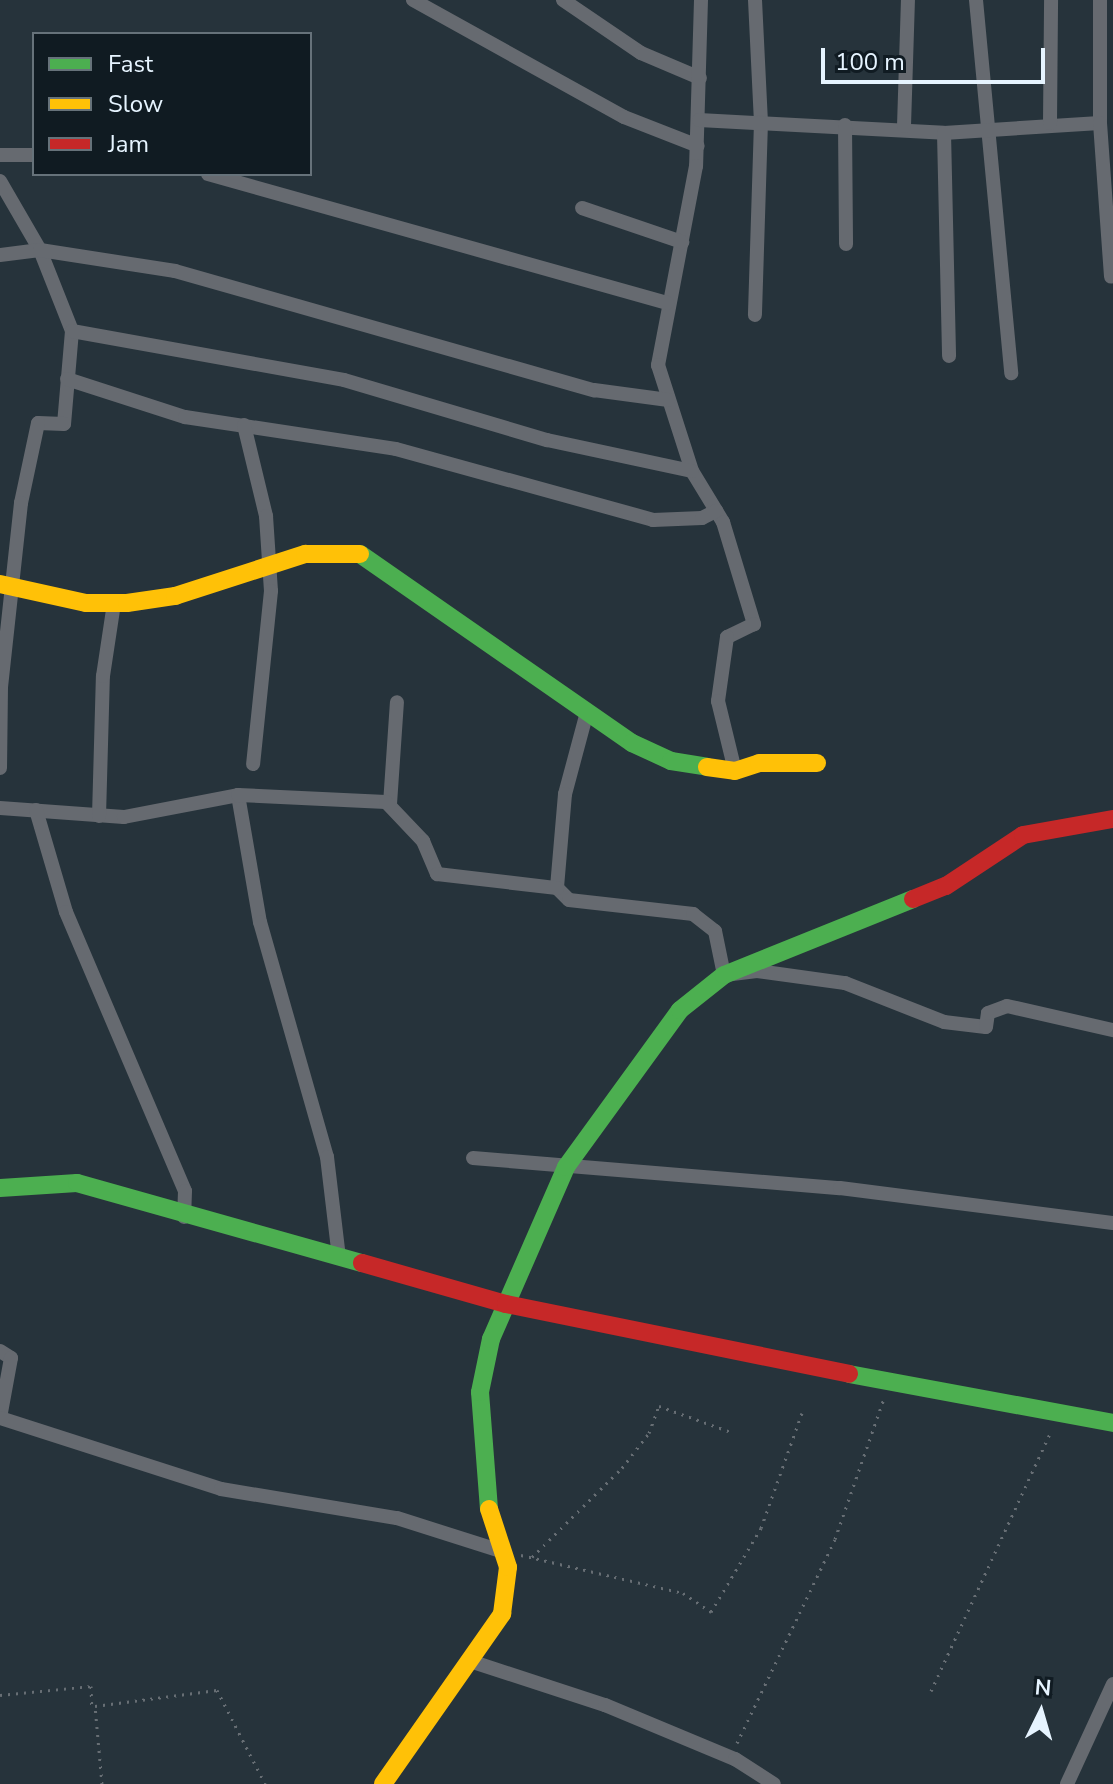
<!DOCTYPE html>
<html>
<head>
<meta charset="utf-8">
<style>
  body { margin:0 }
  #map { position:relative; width:1113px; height:1784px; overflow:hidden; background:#26333b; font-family:"Nunito Sans",sans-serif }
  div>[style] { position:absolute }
  .path>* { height:3px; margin-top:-1.5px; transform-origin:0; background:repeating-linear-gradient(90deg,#676e74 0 2px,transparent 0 8px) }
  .street>* { height:14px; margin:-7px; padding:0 7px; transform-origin:7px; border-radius:7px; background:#666a70 }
  .fast>* { height:18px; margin:-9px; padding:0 9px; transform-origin:9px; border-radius:9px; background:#4caf50 }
  .slow>* { height:18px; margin:-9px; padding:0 9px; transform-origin:9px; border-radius:9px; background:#ffc107 }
  .jam>* { height:18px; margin:-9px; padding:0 9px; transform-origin:9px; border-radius:9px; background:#c62828 }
  span { translate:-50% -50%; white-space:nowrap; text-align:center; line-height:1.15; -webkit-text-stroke:6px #101b22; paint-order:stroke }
  .legend { position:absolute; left:32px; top:32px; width:280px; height:144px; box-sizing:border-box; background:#101b22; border:2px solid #66727a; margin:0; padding:10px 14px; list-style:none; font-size:24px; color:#e6f4ff }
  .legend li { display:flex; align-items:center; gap:16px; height:40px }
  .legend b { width:40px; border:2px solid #66727a }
  .north { position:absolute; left:1001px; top:1672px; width:80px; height:80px; -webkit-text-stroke:6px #101b22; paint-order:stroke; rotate:5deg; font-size:22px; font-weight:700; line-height:32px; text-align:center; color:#e6f4ff }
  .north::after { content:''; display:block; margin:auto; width:28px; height:36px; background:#e6f4ff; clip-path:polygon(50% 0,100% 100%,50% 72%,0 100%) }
  .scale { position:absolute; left:821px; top:48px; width:224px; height:36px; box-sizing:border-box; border:4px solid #e6f4ff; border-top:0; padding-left:10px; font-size:24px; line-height:28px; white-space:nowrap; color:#e6f4ff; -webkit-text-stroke:6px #101b22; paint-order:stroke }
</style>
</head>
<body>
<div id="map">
  <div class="path">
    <i style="left:521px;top:1555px;width:166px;rotate:13.2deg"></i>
    <i style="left:683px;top:1593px;width:34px;rotate:34deg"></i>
    <i style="left:711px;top:1612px;width:98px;rotate:-59.2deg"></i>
    <i style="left:761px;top:1528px;width:122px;rotate:-70.4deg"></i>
    <i style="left:532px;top:1557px;width:127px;rotate:-44.7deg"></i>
    <i style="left:622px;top:1468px;width:44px;rotate:-52.4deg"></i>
    <i style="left:649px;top:1433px;width:29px;rotate:-70deg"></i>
    <i style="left:659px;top:1406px;width:77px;rotate:19.9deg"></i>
    <i style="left:931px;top:1691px;width:286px;rotate:-65.2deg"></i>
    <i style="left:0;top:1695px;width:91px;rotate:-5.6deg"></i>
    <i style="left:91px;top:1686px;width:23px;rotate:88deg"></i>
    <i style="left:737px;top:1743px;width:226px;rotate:-64.3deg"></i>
    <i style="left:835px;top:1539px;width:149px;rotate:-70.8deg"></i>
    <i style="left:102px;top:1784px;width:78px;rotate:-95.1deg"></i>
    <i style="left:95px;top:1706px;width:123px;rotate:-7.5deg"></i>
    <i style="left:217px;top:1690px;width:106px;rotate:62.9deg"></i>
  </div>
  <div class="street">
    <i style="left:413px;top:0;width:241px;rotate:29deg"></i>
    <i style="left:624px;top:117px;width:79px;rotate:21.4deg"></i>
    <i style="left:563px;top:0;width:94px;rotate:34.2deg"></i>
    <i style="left:641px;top:53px;width:64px;rotate:23deg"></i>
    <i style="left:701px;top:0;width:166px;rotate:91.7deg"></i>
    <i style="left:696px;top:166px;width:203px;rotate:100.8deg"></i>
    <i style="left:658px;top:365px;width:111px;rotate:72.2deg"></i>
    <i style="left:692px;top:471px;width:60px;rotate:58.7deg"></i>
    <i style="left:723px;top:522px;width:107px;rotate:73.1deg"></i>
    <i style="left:754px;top:624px;width:30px;rotate:154deg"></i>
    <i style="left:727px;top:637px;width:65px;rotate:98deg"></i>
    <i style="left:718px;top:701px;width:72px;rotate:76.3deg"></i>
    <i style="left:755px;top:0;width:122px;rotate:87.2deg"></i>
    <i style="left:761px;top:122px;width:193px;rotate:91.8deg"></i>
    <i style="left:976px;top:0;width:375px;rotate:84.6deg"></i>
    <i style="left:699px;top:120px;width:245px;rotate:3deg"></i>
    <i style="left:944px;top:133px;width:156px;rotate:-3.7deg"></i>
    <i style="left:1100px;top:123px;width:123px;rotate:-90deg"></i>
    <i style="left:1050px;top:123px;width:123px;rotate:-89.5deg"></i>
    <i style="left:1100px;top:123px;width:154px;rotate:85.9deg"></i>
    <i style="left:845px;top:125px;width:119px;rotate:89.5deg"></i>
    <i style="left:904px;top:126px;width:126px;rotate:-88.2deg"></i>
    <i style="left:944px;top:133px;width:223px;rotate:88.7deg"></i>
    <i style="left:0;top:155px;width:34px"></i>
    <i style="left:208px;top:174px;width:477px;rotate:15.7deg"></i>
    <i style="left:0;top:181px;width:80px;rotate:59.9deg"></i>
    <i style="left:40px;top:250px;width:87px;rotate:68.4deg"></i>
    <i style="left:72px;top:331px;width:93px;rotate:94.9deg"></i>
    <i style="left:64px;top:424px;width:26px;rotate:-178deg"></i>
    <i style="left:38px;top:423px;width:82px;rotate:102deg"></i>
    <i style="left:21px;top:503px;width:185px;rotate:96.2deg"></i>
    <i style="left:1px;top:687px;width:81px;rotate:90.7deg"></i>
    <i style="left:582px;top:208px;width:106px;rotate:18.8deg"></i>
    <i style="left:0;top:255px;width:40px;rotate:-7.1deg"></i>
    <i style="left:40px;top:250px;width:137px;rotate:8.8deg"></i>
    <i style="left:175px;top:271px;width:436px;rotate:15.9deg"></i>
    <i style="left:594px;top:390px;width:75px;rotate:7.7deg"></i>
    <i style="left:72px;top:331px;width:276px;rotate:10.2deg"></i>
    <i style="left:344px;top:380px;width:212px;rotate:16.5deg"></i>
    <i style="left:547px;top:440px;width:148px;rotate:12.1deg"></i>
    <i style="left:67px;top:379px;width:124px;rotate:17.9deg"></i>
    <i style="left:185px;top:417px;width:213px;rotate:8.6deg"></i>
    <i style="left:396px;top:449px;width:267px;rotate:15.4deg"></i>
    <i style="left:653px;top:520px;width:49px;rotate:-2.3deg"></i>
    <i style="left:702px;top:518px;width:16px;rotate:-27deg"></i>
    <i style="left:244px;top:425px;width:94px;rotate:76.4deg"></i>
    <i style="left:266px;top:516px;width:75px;rotate:86.2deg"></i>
    <i style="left:271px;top:591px;width:174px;rotate:95.9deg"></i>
    <i style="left:587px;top:712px;width:85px;rotate:105deg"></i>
    <i style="left:565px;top:794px;width:94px;rotate:94.9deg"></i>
    <i style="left:557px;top:888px;width:17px;rotate:45deg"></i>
    <i style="left:569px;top:900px;width:125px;rotate:6.4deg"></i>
    <i style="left:693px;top:914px;width:28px;rotate:38deg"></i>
    <i style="left:715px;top:931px;width:45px;rotate:78.4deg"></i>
    <i style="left:724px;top:975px;width:33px;rotate:-7deg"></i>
    <i style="left:757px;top:971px;width:89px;rotate:7.8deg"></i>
    <i style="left:845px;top:983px;width:106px;rotate:21.5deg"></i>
    <i style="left:944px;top:1022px;width:42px;rotate:6.8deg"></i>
    <i style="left:986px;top:1027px;width:14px;rotate:-82deg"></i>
    <i style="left:988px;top:1013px;width:20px;rotate:-20deg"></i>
    <i style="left:1007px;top:1006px;width:109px;rotate:12.8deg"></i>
    <i style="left:238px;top:795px;width:129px;rotate:80.2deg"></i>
    <i style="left:260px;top:922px;width:244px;rotate:74.1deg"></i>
    <i style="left:327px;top:1157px;width:101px;rotate:83.2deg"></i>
    <i style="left:390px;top:804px;width:102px;rotate:-86.1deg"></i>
    <i style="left:0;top:808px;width:124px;rotate:4.2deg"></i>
    <i style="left:124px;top:817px;width:116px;rotate:-10.9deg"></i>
    <i style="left:238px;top:795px;width:148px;rotate:2.7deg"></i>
    <i style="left:386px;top:802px;width:54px;rotate:46.5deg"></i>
    <i style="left:423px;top:841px;width:36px;rotate:67deg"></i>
    <i style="left:437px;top:874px;width:121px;rotate:6.7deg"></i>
    <i style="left:36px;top:810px;width:106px;rotate:73.6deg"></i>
    <i style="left:66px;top:912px;width:303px;rotate:66.9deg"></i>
    <i style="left:185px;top:1191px;width:26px;rotate:92deg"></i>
    <i style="left:99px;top:816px;width:140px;rotate:-88.4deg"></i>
    <i style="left:103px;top:676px;width:74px;rotate:-81.4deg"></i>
    <i style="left:473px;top:1158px;width:368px;rotate:4.7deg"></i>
    <i style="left:840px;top:1188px;width:275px;rotate:7.3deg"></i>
    <i style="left:0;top:1351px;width:13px;rotate:32deg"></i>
    <i style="left:11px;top:1358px;width:61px;rotate:100.4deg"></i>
    <i style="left:0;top:1418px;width:232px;rotate:17.8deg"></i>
    <i style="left:221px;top:1489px;width:178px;rotate:9.4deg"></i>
    <i style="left:397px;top:1518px;width:109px;rotate:17.6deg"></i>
    <i style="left:470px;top:1661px;width:142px;rotate:18.1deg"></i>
    <i style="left:605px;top:1705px;width:141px;rotate:22.6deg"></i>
    <i style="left:735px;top:1759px;width:46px;rotate:32.7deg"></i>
    <i style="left:1067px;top:1784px;width:110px;rotate:-65.3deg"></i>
  </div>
  <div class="fast">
    <i style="left:360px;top:554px;width:331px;rotate:34.8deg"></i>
    <i style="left:632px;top:743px;width:43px;rotate:24.8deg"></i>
    <i style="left:671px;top:761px;width:36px;rotate:9deg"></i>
    <i style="left:0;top:1188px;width:77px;rotate:-3.7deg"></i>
    <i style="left:77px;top:1183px;width:296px;rotate:15.7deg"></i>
    <i style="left:849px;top:1374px;width:269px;rotate:10.5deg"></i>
    <i style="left:489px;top:1509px;width:117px;rotate:-94.4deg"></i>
    <i style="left:480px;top:1392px;width:54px;rotate:-78.3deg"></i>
    <i style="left:491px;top:1339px;width:188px;rotate:-66.4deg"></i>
    <i style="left:566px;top:1167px;width:194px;rotate:-54deg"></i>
    <i style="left:680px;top:1010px;width:56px;rotate:-38.5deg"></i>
    <i style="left:724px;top:975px;width:204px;rotate:-21.9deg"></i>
  </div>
  <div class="slow">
    <i style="left:0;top:584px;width:88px;rotate:12.5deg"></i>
    <i style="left:86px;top:603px;width:41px"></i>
    <i style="left:127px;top:603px;width:49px;rotate:-8.3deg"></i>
    <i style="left:175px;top:596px;width:137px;rotate:-17.9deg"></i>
    <i style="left:305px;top:554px;width:55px"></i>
    <i style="left:707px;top:767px;width:28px;rotate:8deg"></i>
    <i style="left:735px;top:771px;width:25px;rotate:-18deg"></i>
    <i style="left:759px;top:763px;width:58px"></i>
    <i style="left:383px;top:1784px;width:208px;rotate:-55deg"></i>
    <i style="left:502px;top:1614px;width:47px;rotate:-82.7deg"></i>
    <i style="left:508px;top:1567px;width:61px;rotate:-108.1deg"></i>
  </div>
  <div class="jam">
    <i style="left:913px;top:899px;width:35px;rotate:-22deg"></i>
    <i style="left:946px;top:886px;width:92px;rotate:-33.5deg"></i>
    <i style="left:1023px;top:835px;width:91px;rotate:-10.1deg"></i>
    <i style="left:362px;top:1263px;width:150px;rotate:15.9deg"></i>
    <i style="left:506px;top:1304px;width:350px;rotate:11.5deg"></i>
  </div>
  <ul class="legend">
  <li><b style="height:10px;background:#4caf50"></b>Fast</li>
  <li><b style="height:10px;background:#ffc107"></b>Slow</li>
  <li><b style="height:10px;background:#c62828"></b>Jam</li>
  </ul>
  <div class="north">N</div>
  <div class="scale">100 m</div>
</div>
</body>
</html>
